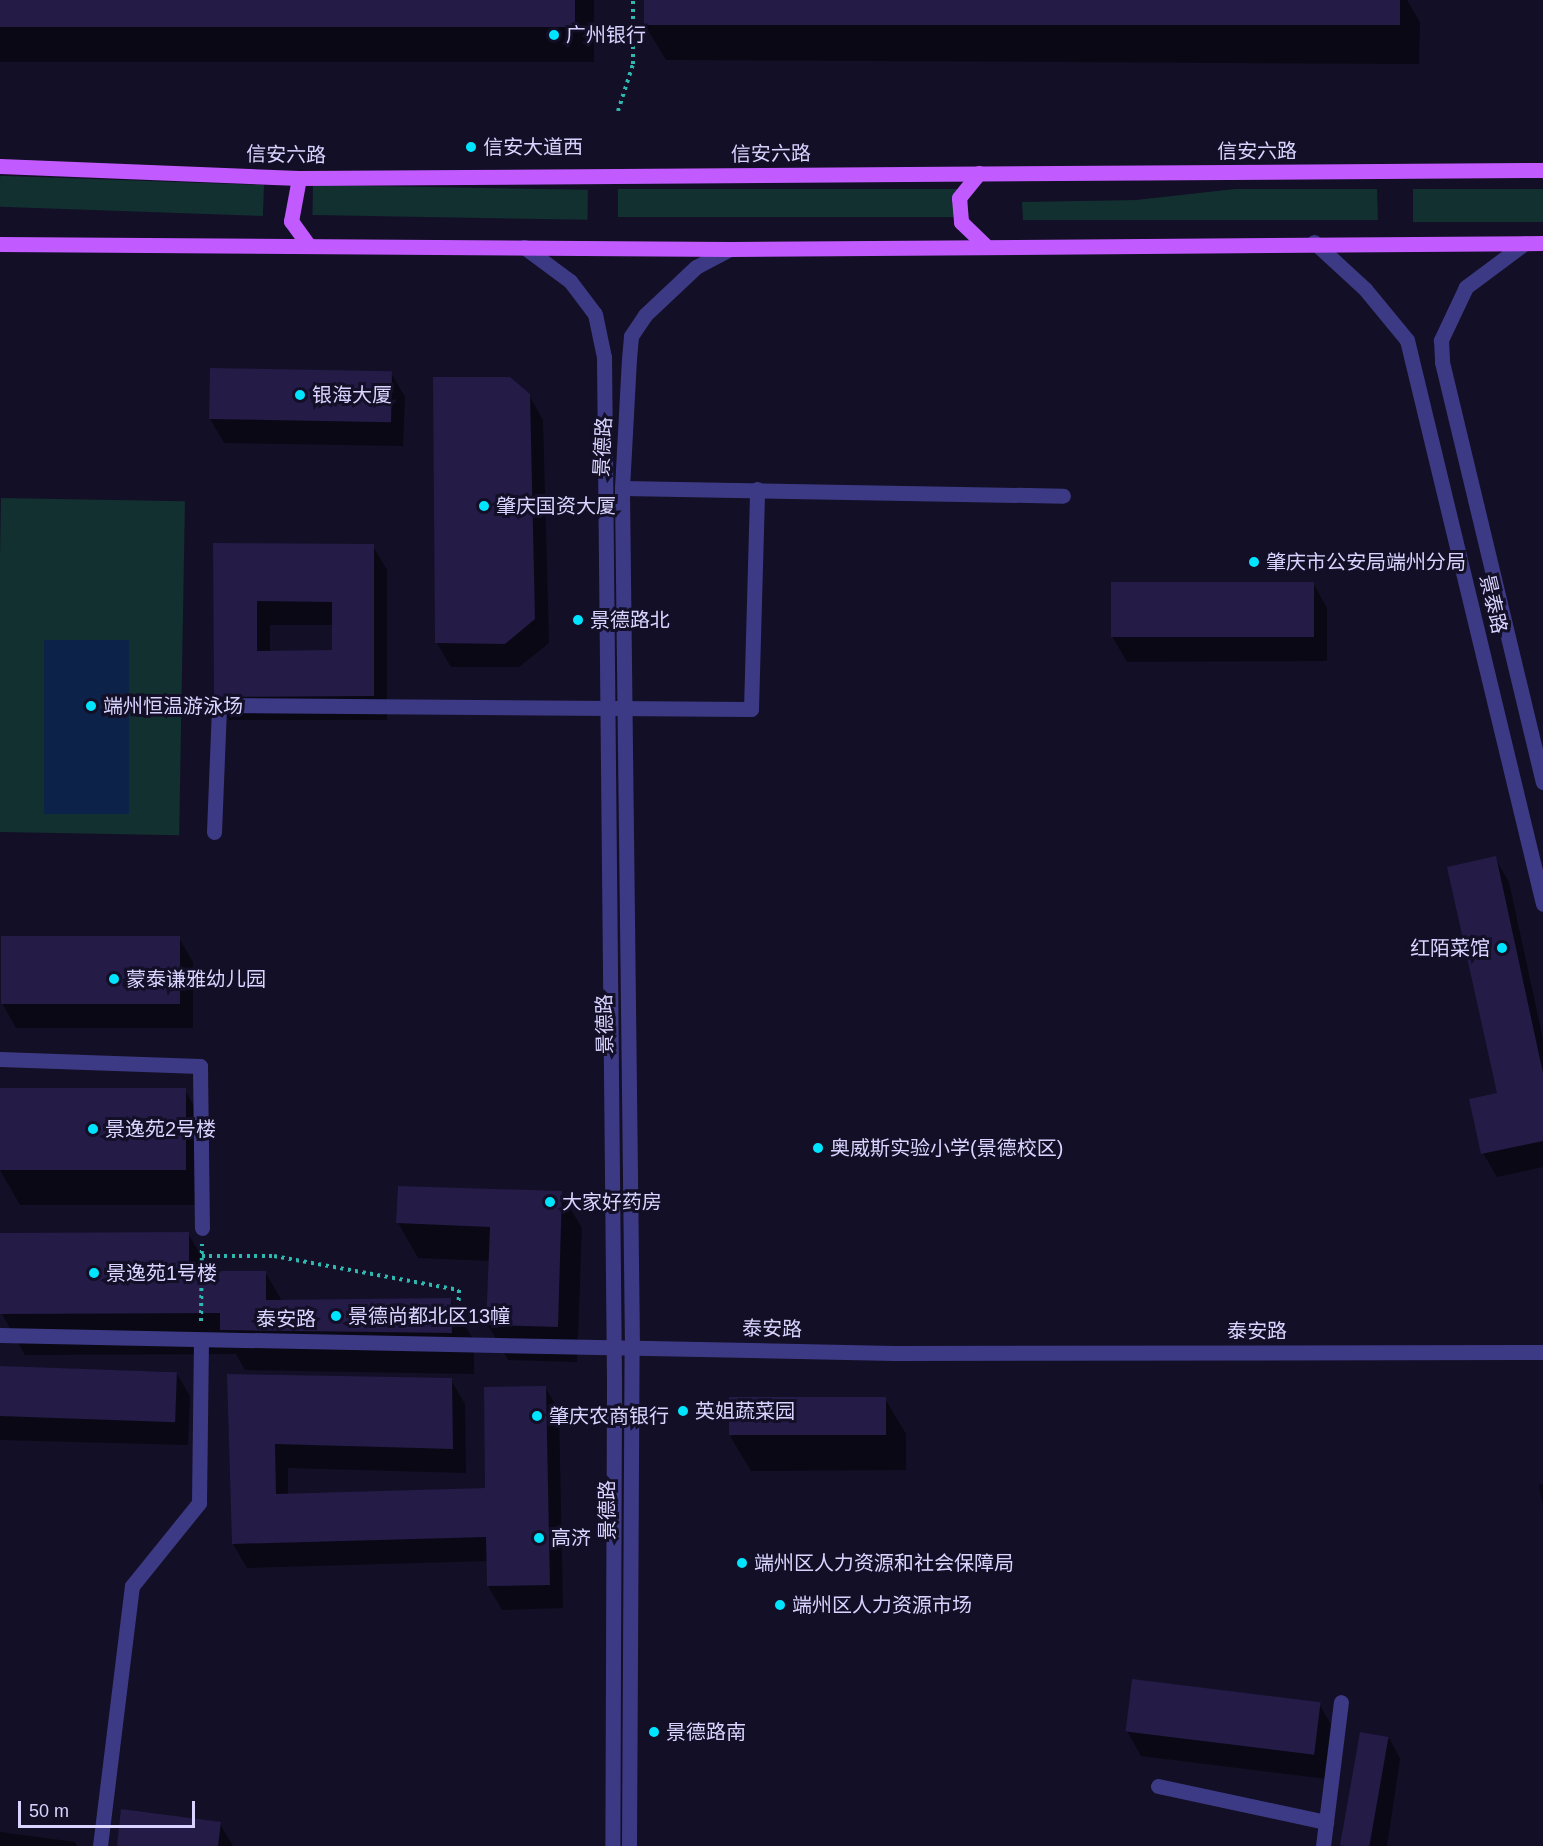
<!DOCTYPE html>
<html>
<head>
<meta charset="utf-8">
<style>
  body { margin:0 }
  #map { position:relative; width:1543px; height:1846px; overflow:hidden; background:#130f26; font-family:Helvetica,"Noto Sans SC",sans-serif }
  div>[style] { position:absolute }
  .green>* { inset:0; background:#12302f; transform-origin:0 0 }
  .water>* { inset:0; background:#0c2248; transform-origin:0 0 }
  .shadow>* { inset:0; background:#0007; transform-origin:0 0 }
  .building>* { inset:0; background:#241b47; transform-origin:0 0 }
  .path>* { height:4px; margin-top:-2px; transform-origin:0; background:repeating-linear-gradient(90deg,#2fb8b0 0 3px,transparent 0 7.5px) }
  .minor>* { height:15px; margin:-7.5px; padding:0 7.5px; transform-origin:7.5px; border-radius:7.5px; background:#3d3a85 }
  .major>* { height:15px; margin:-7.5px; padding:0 7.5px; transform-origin:7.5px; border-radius:7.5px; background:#c25bff }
  .dots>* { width:16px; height:16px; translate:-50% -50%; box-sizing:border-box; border:3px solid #130f26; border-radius:50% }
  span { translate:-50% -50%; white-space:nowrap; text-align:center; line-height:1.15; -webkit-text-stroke:6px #130f26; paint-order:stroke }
  .poi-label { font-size:20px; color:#d9d4ff }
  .left { translate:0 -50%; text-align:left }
  .right { translate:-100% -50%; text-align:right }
  .street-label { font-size:20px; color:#d9d4ff }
  .scale { position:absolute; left:18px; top:1801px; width:177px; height:27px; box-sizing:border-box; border:3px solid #d9d4ff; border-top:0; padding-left:8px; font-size:18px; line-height:21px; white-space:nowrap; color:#d9d4ff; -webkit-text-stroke:4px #130f26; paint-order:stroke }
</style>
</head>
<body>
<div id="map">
  <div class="green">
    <i style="left:264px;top:185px;width:31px;height:264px;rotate:92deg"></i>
    <i style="left:313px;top:185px;width:275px;height:30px;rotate:1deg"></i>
    <i style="left:618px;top:189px;width:350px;height:28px"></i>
    <i style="clip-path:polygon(1235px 189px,1377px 189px,1378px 220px,1023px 220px,1022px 202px,1136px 200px)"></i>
    <i style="left:1413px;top:189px;width:130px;height:33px"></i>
    <i style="left:1px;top:498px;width:184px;height:334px;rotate:1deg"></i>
  </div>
  <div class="water">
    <i style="left:44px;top:640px;width:85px;height:174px"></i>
  </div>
  <div class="shadow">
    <i style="left:0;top:0;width:594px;height:62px"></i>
    <i style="clip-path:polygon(645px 0,1407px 0,1420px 22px,1419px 64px,666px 60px,645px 25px)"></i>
    <i style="clip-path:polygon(391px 373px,405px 397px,403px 446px,224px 443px,210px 419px)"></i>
    <i style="clip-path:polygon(529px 395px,543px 420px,549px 643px,519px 667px,451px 667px,437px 643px)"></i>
    <i style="clip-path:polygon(evenodd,215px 544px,373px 546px,387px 570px,387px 720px,229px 720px,216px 696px,215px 544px,270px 625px,334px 625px,333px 652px,270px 652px,270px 625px)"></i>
    <i style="clip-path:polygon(1313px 583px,1327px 608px,1327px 661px,1127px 662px,1113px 638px,1112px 585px)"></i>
    <i style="clip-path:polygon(1495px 858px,1509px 882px,1543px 1039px,1543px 1167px,1497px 1177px,1483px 1153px,1498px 1094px)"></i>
    <i style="clip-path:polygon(179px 938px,193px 962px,193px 1028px,16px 1028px,2px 1003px)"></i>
    <i style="clip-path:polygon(0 1090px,185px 1090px,205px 1126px,205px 1205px,20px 1205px,0 1170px)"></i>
    <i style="clip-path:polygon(561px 1193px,582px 1228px,577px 1362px,508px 1360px,488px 1325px,490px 1261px,418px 1258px,398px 1223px)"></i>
    <i style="clip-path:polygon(188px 1233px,211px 1273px,265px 1272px,282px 1301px,450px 1299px,474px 1341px,474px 1374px,245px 1370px,236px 1354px,25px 1355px,2px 1314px)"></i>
    <i style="clip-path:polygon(0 1368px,176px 1372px,190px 1396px,188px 1445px,0 1440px)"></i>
    <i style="clip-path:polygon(228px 1375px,451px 1380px,465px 1404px,466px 1473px,288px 1468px,288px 1495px,486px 1489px,545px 1387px,559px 1411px,563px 1608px,502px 1610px,488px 1586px,488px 1561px,247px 1568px,233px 1544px)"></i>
    <i style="clip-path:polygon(885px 1399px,906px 1434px,906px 1470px,751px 1471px,730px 1436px)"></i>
    <i style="clip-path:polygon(1543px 1484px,1543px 1507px,1539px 1485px)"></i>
    <i style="clip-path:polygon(1319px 1704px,1333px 1728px,1327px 1779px,1141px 1756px,1127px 1731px)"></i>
    <i style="clip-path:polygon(1389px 1738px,1400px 1759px,1387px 1846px,1345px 1846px)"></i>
    <i style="clip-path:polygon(220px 1824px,233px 1846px,118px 1846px)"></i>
    <i style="clip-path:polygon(0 1832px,75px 1842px,77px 1846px,0 1846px)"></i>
  </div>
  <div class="building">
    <i style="left:0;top:0;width:575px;height:27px"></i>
    <i style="left:644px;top:0;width:756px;height:25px"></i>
    <i style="left:210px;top:368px;width:182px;height:51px;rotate:1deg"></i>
    <i style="clip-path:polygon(433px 377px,510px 377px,530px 394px,535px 619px,505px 644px,435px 643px)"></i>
    <i style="clip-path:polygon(evenodd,213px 543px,374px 544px,374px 696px,214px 697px,213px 543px,257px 601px,332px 602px,332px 650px,257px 651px,257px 601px)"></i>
    <i style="left:1314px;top:582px;width:55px;height:203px;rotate:90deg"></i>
    <i style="clip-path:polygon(1496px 856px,1543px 1073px,1543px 1141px,1481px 1154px,1469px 1099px,1497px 1093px,1447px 867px)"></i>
    <i style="left:1px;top:936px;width:179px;height:68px"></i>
    <i style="left:0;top:1088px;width:186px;height:82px"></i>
    <i style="clip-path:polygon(398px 1186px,562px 1191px,558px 1327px,486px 1325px,490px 1227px,396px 1223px)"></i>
    <i style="clip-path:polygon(189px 1232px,189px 1271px,266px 1271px,266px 1300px,451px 1298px,452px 1333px,220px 1330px,220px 1313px,0 1314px,0 1233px)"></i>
    <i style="left:0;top:1366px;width:177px;height:50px;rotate:2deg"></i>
    <i style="clip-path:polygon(227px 1374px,452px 1378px,453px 1449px,275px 1444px,276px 1494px,485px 1488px,484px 1387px,546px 1386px,550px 1585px,487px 1586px,486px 1537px,232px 1544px)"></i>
    <i style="left:886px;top:1397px;width:38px;height:157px;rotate:90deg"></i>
    <i style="left:1132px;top:1679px;width:190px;height:53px;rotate:7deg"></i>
    <i style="left:1360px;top:1732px;width:29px;height:115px;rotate:10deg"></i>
    <i style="clip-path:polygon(121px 1809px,221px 1822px,218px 1846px,117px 1846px)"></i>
  </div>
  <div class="path">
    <i style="left:618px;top:111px;width:49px;rotate:-72.3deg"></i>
    <i style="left:633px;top:64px;width:64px;rotate:-90deg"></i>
    <i style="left:202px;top:1256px;width:72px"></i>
    <i style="left:274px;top:1256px;width:188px;rotate:10.4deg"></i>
    <i style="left:459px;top:1290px;width:37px;rotate:92deg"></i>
    <i style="left:201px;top:1321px;width:77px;rotate:-89.3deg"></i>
  </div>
  <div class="minor">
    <i style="left:1314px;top:242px;width:69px;rotate:42.7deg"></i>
    <i style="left:1365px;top:289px;width:66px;rotate:50.5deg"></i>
    <i style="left:1407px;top:340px;width:580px;rotate:76.44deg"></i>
    <i style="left:1525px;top:243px;width:74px;rotate:143.3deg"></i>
    <i style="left:1466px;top:287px;width:59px;rotate:115.3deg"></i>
    <i style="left:1441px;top:340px;width:22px;rotate:87deg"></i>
    <i style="left:1442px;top:362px;width:432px;rotate:76.5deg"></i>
    <i style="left:524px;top:247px;width:57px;rotate:36.5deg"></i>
    <i style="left:570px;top:281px;width:41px;rotate:52.9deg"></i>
    <i style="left:595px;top:314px;width:44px;rotate:78.2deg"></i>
    <i style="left:604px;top:357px;width:1026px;rotate:89.44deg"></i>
    <i style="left:614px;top:1383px;width:463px;rotate:90.2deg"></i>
    <i style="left:622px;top:488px;width:441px;rotate:1deg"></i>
    <i style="left:214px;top:832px;width:127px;rotate:-87.7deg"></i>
    <i style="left:219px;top:705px;width:532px;rotate:0.43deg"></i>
    <i style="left:751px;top:709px;width:220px;rotate:-88.4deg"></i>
    <i style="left:0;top:1059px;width:200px;rotate:2deg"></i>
    <i style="left:200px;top:1066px;width:162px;rotate:89.3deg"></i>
    <i style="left:0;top:1335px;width:894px;rotate:1.15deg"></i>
    <i style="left:894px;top:1353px;width:649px;rotate:-0.09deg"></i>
    <i style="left:1158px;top:1786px;width:172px;rotate:12.1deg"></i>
    <i style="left:100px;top:1846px;width:262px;rotate:-83deg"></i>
    <i style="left:132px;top:1586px;width:107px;rotate:-51.1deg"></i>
    <i style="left:199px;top:1503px;width:163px;rotate:-89.3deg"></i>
    <i style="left:629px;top:1846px;width:499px;rotate:-89.7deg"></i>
    <i style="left:632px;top:1347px;width:859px;rotate:-90.67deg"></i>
    <i style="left:622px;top:488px;width:129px;rotate:-86.9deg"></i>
    <i style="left:629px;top:359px;width:23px;rotate:-85deg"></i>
    <i style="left:631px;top:336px;width:25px;rotate:-56deg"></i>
    <i style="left:645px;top:315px;width:70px;rotate:-43.3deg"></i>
    <i style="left:696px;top:267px;width:38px;rotate:-28deg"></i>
    <i style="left:1323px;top:1846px;width:145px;rotate:-82.9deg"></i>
  </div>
  <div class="major">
    <i style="left:0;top:166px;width:299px;rotate:2.3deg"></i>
    <i style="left:299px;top:178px;width:1244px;rotate:-0.37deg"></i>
    <i style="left:979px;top:173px;width:32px;rotate:129deg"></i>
    <i style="left:959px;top:198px;width:24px;rotate:85deg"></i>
    <i style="left:961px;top:222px;width:33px;rotate:44deg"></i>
    <i style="left:299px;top:178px;width:44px;rotate:100.5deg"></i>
    <i style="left:291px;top:221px;width:31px;rotate:54deg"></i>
    <i style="left:0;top:244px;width:730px;rotate:0.39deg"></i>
    <i style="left:730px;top:249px;width:813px;rotate:-0.42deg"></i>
  </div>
  <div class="dots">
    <i style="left:554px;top:35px;background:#00e5ff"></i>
    <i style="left:471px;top:147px;background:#00e5ff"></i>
    <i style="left:300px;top:395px;background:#00e5ff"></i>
    <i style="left:484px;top:506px;background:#00e5ff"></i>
    <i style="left:1254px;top:562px;background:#00e5ff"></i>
    <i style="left:578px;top:620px;background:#00e5ff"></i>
    <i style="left:91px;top:706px;background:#00e5ff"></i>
    <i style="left:1502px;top:948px;background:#00e5ff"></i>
    <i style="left:114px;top:979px;background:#00e5ff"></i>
    <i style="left:93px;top:1129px;background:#00e5ff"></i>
    <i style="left:818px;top:1148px;background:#00e5ff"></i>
    <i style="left:550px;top:1202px;background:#00e5ff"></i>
    <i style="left:94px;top:1273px;background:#00e5ff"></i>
    <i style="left:336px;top:1316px;background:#00e5ff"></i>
    <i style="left:683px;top:1411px;background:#00e5ff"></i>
    <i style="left:537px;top:1416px;background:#00e5ff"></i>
    <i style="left:539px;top:1538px;background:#00e5ff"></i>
    <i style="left:742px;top:1563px;background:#00e5ff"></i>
    <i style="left:780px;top:1605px;background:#00e5ff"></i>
    <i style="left:654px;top:1732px;background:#00e5ff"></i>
  </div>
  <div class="poi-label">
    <span class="left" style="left:566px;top:35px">广州银行</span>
    <span class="left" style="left:483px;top:147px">信安大道西</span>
    <span class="left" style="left:312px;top:395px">银海大厦</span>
    <span class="left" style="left:496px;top:506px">肇庆国资大厦</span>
    <span class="left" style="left:1266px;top:562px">肇庆市公安局端州分局</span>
    <span class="left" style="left:590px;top:620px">景德路北</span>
    <span class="left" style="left:103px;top:706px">端州恒温游泳场</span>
    <span class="right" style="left:1490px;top:948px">红陌菜馆</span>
    <span class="left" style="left:126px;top:979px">蒙泰谦雅幼儿园</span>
    <span class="left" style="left:105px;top:1129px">景逸苑2号楼</span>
    <span class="left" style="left:830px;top:1148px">奥威斯实验小学(景德校区)</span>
    <span class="left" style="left:562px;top:1202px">大家好药房</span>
    <span class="left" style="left:106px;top:1273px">景逸苑1号楼</span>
    <span class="left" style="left:348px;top:1316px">景德尚都北区13幢</span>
    <span class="left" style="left:695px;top:1411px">英姐蔬菜园</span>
    <span class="left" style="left:549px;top:1416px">肇庆农商银行</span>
    <span class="left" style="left:551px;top:1538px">高济</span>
    <span class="left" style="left:754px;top:1563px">端州区人力资源和社会保障局</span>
    <span class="left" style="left:792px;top:1605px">端州区人力资源市场</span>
    <span class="left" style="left:666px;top:1732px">景德路南</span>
  </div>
  <div class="street-label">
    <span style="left:1257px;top:151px">信安六路</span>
    <span style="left:771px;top:154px;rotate:-1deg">信安六路</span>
    <span style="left:286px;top:155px;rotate:1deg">信安六路</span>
    <span style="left:603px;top:447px;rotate:-87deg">景德路</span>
    <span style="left:1493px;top:604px;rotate:77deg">景泰路</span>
    <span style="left:605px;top:1024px;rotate:-91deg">景德路</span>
    <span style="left:286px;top:1319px">泰安路</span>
    <span style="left:772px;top:1329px;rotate:1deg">泰安路</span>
    <span style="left:1257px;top:1331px">泰安路</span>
    <span style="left:607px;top:1510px;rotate:-90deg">景德路</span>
  </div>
  <div class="scale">50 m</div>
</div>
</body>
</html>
